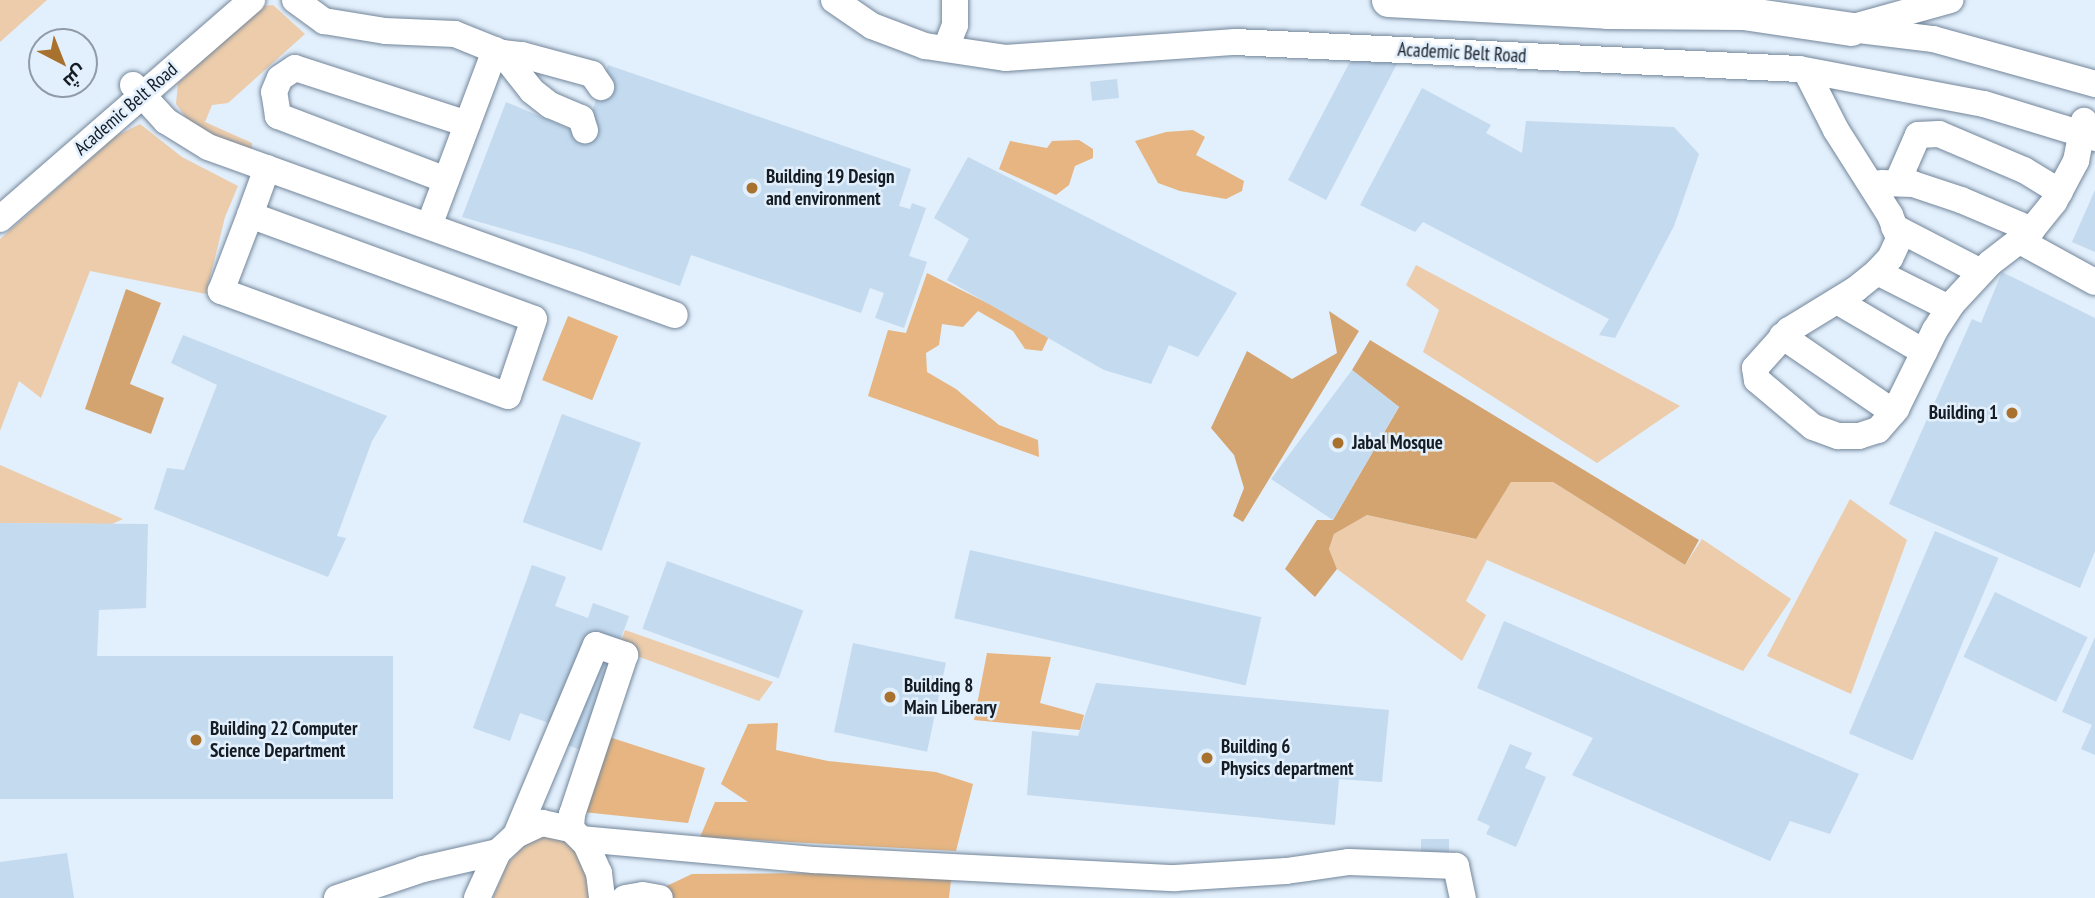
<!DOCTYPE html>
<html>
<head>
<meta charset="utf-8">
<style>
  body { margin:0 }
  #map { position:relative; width:2095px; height:898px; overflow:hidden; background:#e2effc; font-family:"PT Sans Narrow",Cairo,sans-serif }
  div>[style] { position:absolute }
  .green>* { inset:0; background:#ecccab }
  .forest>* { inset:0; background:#e6b581; transform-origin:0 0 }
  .water>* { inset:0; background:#d4a470 }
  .building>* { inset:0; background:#c4daef; transform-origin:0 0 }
  .roads { filter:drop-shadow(0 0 2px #73869a) drop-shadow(0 0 2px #73869a) }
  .minor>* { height:26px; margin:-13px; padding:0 13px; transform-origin:13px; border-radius:13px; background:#fff }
  .major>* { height:33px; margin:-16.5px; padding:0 16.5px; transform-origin:16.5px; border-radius:16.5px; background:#fff }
  .dots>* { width:19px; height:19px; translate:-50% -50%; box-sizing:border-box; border:4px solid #e2effc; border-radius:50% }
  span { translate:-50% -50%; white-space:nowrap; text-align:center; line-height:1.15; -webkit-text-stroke:5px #e2effc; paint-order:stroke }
  .street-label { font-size:19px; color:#151c24 }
  .poi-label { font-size:19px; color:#151c24; font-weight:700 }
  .left { translate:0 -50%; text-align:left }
  .right { translate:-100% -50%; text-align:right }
  .north { position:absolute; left:28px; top:28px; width:70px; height:70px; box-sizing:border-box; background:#e2effc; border:2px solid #909ba6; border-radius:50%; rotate:138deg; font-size:19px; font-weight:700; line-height:28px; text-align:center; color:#151c24 }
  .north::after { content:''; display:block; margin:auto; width:24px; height:32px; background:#a8712d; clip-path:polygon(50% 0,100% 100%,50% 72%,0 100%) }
</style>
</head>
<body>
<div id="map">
  <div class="green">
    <i style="clip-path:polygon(0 0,47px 0,0 42px)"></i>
    <i style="clip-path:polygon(273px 5px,305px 34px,228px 103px,212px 105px,205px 122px,252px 143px,252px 149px,219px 139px,190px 123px,176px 104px,178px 83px,262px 6px)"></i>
    <i style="clip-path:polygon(140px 124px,182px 157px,238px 186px,225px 217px,206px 294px,90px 271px,41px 398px,19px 381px,0 431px,0 239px,116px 136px)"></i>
    <i style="clip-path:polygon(1416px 265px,1680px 406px,1597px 463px,1423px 352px,1439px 310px,1406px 285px)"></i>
    <i style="clip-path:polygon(0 465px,123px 519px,112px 524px,0 523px)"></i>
    <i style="clip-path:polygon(1511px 482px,1553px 482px,1685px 565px,1702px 539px,1791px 599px,1743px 671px,1487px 560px,1466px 601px,1486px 615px,1462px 661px,1337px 569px,1329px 549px,1334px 534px,1367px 515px,1475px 539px)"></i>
    <i style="clip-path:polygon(1850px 499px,1907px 540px,1851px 694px,1767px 656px)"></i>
    <i style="clip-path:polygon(625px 630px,773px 682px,759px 701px,618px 649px)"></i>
    <i style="clip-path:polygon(556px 836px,570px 841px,584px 858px,592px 898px,493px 898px,507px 864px,523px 846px,540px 837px)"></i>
  </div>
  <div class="forest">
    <i style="clip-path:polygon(1193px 130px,1205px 137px,1196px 155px,1244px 181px,1242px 191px,1226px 199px,1180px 191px,1158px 183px,1135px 141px,1166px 132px)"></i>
    <i style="clip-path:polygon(1079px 140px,1093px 149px,1093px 158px,1075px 166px,1069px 185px,1056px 195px,999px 169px,1010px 141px,1047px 148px,1052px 141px)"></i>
    <i style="clip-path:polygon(927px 273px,1050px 334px,1042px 351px,1025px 349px,1013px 331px,978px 311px,963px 327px,942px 324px,939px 345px,926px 353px,927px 372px,956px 389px,999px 425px,1038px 440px,1039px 457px,868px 396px,888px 330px,906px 333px)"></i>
    <i style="left:568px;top:316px;width:54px;height:69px;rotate:22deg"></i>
    <i style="clip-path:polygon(987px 653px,1051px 657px,1040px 703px,1084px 715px,1080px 730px,974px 720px)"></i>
    <i style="clip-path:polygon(778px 723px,776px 750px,828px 761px,936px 772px,973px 784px,956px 851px,700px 837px,715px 802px,748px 802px,721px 784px,748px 724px)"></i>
    <i style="clip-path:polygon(606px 736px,705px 768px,688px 823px,583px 812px)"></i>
    <i style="clip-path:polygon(952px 872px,949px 898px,641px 898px,692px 874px)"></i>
  </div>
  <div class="water">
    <i style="clip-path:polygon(126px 289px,161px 303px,130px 384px,164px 398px,151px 434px,85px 409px)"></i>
    <i style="clip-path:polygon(1329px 311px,1359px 331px,1243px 522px,1233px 516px,1244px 488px,1234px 455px,1211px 428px,1247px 351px,1292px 379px,1337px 353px)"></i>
    <i style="clip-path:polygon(1370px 340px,1699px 540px,1685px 565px,1553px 482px,1511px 482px,1476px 539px,1367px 515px,1334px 534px,1329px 549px,1337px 569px,1315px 597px,1285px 569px,1317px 520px,1333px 520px,1399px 407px,1352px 370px)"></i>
  </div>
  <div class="building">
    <i style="clip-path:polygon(1353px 56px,1401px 56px,1326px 200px,1288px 180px)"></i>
    <i style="clip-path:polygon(608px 65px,911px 169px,899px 206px,910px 209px,912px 203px,926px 208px,909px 256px,927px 262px,904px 328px,875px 318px,884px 293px,870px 288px,861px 313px,691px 255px,680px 286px,580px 251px,462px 217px,506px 102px,584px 135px)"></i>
    <i style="left:1117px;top:79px;width:19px;height:27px;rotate:84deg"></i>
    <i style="clip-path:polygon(1422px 88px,1491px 125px,1486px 133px,1522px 153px,1526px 121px,1674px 127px,1699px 154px,1674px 226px,1615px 338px,1599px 335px,1609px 319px,1423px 222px,1415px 232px,1360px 205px)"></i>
    <i style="clip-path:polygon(968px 157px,1237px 293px,1198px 357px,1169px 345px,1151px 384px,1104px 370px,947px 280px,969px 239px,934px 218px)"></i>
    <i style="clip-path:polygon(2095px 190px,2095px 252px,2072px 242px)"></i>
    <i style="clip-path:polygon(2002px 272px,2095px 318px,2095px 551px,2080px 588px,1889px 504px,1972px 319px,1981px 323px)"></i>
    <i style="clip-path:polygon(183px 335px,387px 416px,372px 441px,337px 536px,346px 538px,328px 577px,154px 509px,167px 468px,184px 470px,217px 385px,171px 363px)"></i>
    <i style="clip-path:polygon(1352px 370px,1399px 407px,1333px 520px,1271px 479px)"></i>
    <i style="left:562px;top:414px;width:84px;height:115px;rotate:20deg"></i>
    <i style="clip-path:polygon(0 523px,148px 524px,146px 608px,99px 610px,97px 658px,0 657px)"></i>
    <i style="left:1935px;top:531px;width:69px;height:220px;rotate:23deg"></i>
    <i style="left:970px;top:550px;width:299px;height:70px;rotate:13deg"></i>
    <i style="left:667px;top:561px;width:145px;height:72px;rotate:20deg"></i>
    <i style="clip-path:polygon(532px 565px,566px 577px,555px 606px,588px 618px,593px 603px,629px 616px,581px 750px,544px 737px,549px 723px,520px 713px,510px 741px,473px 728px)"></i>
    <i style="left:1995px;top:592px;width:103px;height:72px;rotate:26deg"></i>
    <i style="clip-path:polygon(1504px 621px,1859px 774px,1830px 834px,1790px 821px,1770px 861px,1572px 775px,1593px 738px,1477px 688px)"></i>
    <i style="clip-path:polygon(2095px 637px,2095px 755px,2081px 749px,2092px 725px,2062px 712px)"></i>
    <i style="left:853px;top:643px;width:95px;height:91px;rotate:12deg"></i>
    <i style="left:393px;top:656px;width:143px;height:394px;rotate:90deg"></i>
    <i style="clip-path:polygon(1096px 683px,1389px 710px,1382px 782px,1339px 779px,1335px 825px,1027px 795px,1032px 731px,1078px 736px)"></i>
    <i style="clip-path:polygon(1510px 744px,1532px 753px,1525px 768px,1546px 777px,1516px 847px,1486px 834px,1490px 826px,1477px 820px)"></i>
    <i style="left:1421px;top:839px;width:28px;height:20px"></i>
    <i style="clip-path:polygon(67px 853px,74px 898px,0 898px,0 862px)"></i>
  </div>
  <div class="roads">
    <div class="minor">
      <i style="left:295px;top:0;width:36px;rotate:36deg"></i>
      <i style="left:324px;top:21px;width:62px;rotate:9.3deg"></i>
      <i style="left:385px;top:31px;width:70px;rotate:2.5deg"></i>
      <i style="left:455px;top:34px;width:51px;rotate:22deg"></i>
      <i style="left:502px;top:53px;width:20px;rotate:6deg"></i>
      <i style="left:522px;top:55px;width:73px;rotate:15.2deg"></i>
      <i style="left:592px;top:74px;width:16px;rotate:55deg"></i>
      <i style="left:834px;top:0;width:46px;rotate:34.4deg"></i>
      <i style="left:872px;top:26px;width:57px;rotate:20.7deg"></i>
      <i style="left:925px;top:46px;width:81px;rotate:8.5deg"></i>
      <i style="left:1005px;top:58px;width:231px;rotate:-4deg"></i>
      <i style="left:1235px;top:42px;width:565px;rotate:2.74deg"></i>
      <i style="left:1799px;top:69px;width:188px;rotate:10.7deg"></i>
      <i style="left:1984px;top:104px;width:116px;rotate:17deg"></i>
      <i style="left:1857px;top:26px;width:97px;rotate:-15.6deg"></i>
      <i style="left:1851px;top:29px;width:83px;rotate:7deg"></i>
      <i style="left:1933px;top:39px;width:168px;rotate:15.5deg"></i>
      <i style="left:950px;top:38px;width:14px;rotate:-69deg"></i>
      <i style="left:955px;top:25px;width:25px;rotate:-90deg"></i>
      <i style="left:502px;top:53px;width:48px;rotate:51.7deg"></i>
      <i style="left:532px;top:91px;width:23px;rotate:38deg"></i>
      <i style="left:550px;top:105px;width:34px;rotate:23deg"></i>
      <i style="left:581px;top:118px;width:13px;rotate:72deg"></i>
      <i style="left:1806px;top:71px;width:66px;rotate:63deg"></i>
      <i style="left:1836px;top:130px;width:101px;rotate:57.6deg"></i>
      <i style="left:1890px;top:215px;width:26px;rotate:69deg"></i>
      <i style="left:1899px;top:239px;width:21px;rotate:115deg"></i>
      <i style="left:1890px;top:258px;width:19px;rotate:133deg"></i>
      <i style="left:1877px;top:272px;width:27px;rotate:141deg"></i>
      <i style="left:1856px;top:289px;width:79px;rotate:148.5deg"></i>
      <i style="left:1789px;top:330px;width:51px;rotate:131.8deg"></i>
      <i style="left:1755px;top:368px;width:12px;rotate:81deg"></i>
      <i style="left:1757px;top:380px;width:73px;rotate:40deg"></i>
      <i style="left:1813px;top:427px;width:27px;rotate:20deg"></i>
      <i style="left:1838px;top:436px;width:21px"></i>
      <i style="left:1859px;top:436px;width:20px;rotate:-18deg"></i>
      <i style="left:1878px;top:430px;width:28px;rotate:-49deg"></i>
      <i style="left:1896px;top:409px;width:88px;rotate:-63.7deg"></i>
      <i style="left:1935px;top:330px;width:30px;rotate:-57deg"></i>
      <i style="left:1951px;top:305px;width:57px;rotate:-47.1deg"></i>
      <i style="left:1990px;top:263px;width:49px;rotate:-37.6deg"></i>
      <i style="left:2029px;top:233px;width:40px;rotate:-51deg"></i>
      <i style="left:2054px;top:202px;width:47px;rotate:-61.8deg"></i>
      <i style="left:2076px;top:161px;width:41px;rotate:-78.7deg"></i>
      <i style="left:133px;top:85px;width:49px;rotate:47.5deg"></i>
      <i style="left:166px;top:121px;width:49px;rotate:31.8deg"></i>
      <i style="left:208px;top:147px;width:496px;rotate:19.8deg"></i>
      <i style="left:446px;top:180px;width:180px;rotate:-159.1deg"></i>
      <i style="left:278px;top:116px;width:24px;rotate:-99deg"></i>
      <i style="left:274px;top:92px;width:15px;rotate:-67deg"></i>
      <i style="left:280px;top:78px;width:18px;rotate:-34deg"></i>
      <i style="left:295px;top:68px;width:181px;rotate:18deg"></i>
      <i style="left:1881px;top:183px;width:32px;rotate:2deg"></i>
      <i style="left:1913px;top:184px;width:51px;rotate:18.4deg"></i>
      <i style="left:1961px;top:200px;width:77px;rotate:22.9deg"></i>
      <i style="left:1897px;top:183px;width:52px;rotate:-66.4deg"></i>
      <i style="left:1918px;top:135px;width:21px;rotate:-3deg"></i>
      <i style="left:1939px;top:134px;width:92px;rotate:23deg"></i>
      <i style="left:2024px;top:170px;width:42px;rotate:31.4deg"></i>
      <i style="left:250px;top:215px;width:302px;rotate:20.1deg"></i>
      <i style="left:534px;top:319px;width:81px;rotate:108.7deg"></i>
      <i style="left:508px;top:396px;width:306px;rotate:-159.9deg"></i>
      <i style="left:221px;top:291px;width:81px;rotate:-69.1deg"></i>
      <i style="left:250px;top:215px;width:50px;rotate:-70.1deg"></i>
      <i style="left:0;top:219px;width:334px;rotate:-41deg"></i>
      <i style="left:429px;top:226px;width:188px;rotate:-69.4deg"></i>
      <i style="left:1894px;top:227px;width:98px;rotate:27.3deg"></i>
      <i style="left:2020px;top:241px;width:85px;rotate:28.7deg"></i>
      <i style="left:1877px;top:272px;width:80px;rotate:26.6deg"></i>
      <i style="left:1837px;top:301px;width:101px;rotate:30.4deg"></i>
      <i style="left:1782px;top:336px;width:135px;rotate:34.4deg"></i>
      <i style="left:516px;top:835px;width:206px;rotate:-67.2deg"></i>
      <i style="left:596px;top:645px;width:31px;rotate:19deg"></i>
      <i style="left:625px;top:655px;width:168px;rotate:108.4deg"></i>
      <i style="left:572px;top:814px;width:15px;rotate:94deg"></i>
      <i style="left:582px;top:839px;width:233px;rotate:5.2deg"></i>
      <i style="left:814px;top:860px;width:361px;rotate:2.9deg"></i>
      <i style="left:1175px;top:878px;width:111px;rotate:-3.6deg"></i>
      <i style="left:1286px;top:871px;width:64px;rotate:-8.1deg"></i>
      <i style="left:1349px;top:862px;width:107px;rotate:2.1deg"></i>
      <i style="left:1456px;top:866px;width:33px;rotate:78deg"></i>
      <i style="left:337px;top:898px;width:91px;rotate:-18.6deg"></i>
      <i style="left:423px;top:869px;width:77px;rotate:-12.8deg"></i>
      <i style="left:477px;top:898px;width:51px;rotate:-65.5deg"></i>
      <i style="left:498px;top:852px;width:25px;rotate:-43deg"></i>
      <i style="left:516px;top:835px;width:29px;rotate:-25deg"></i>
      <i style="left:542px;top:823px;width:30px;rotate:12deg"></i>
      <i style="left:571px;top:829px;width:21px;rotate:45deg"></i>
      <i style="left:586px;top:844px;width:32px;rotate:66deg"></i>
      <i style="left:599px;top:873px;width:25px;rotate:83deg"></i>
      <i style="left:625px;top:898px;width:18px;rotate:-9deg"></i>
      <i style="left:643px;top:895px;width:17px;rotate:10deg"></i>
    </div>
    <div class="major">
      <i style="left:1388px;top:0;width:219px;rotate:3.1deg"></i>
      <i style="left:1607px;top:12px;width:136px;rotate:0.4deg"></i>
      <i style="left:1743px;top:13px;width:109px;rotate:8.4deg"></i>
    </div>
  </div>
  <div class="dots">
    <i style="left:752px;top:188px;background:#a8712d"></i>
    <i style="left:2012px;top:413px;background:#a8712d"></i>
    <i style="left:1338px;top:443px;background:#a8712d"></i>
    <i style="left:890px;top:697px;background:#a8712d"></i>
    <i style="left:196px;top:740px;background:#a8712d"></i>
    <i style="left:1207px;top:758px;background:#a8712d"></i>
  </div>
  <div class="street-label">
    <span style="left:1462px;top:53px;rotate:3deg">Academic Belt Road</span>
    <span style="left:126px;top:109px;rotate:-41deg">Academic Belt Road</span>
  </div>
  <div class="poi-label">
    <span class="left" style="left:766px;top:188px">Building 19 Design<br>and environment</span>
    <span class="right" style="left:1998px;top:413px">Building 1</span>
    <span class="left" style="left:1352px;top:443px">Jabal Mosque</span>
    <span class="left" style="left:904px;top:697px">Building 8<br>Main Liberary</span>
    <span class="left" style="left:210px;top:740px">Building 22 Computer<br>Science Department</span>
    <span class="left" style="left:1221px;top:758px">Building 6<br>Physics department</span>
  </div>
  <div class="north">ش</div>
</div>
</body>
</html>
